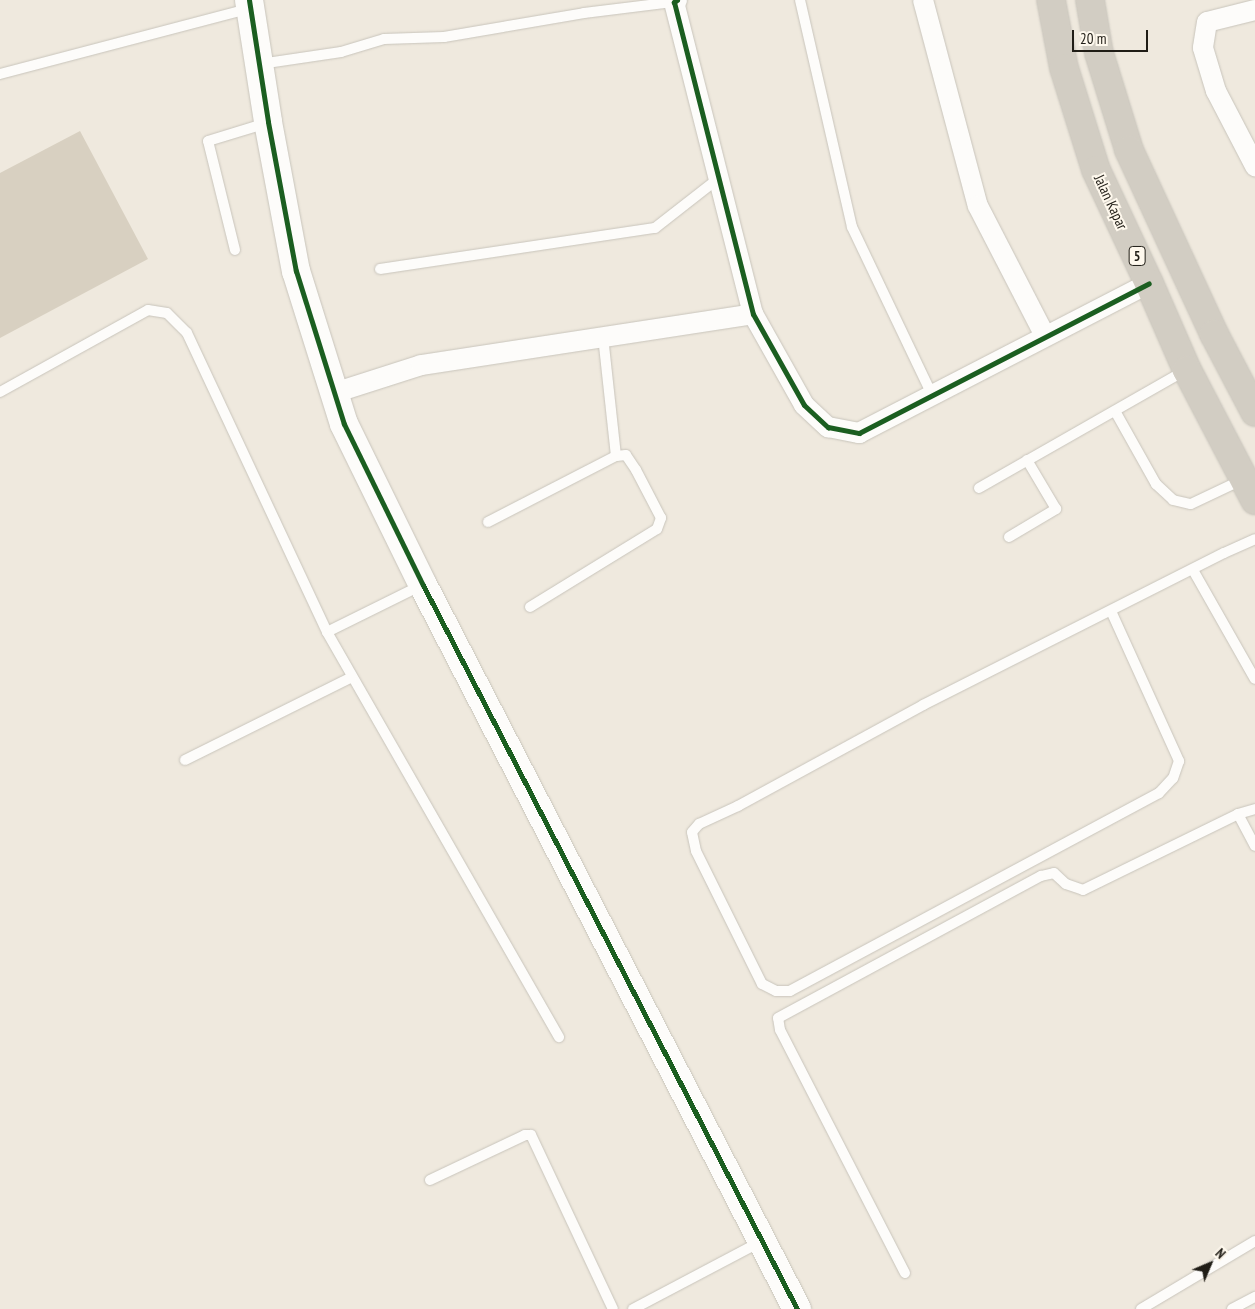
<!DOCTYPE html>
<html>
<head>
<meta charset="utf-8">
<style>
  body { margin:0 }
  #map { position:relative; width:1255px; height:1309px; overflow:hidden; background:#efe9de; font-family:"PT Sans Narrow",sans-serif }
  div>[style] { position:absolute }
  .building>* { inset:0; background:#d8d0c1 }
  .roads { filter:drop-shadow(0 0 1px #c8c4bb) drop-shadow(0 0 1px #c8c4bb) }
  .lane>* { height:10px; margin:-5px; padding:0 5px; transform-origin:5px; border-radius:5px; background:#fdfcfa }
  .street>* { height:20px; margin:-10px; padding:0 10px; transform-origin:10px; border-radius:10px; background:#fdfcfa }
  .secondary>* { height:28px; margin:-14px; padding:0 14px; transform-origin:14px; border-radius:14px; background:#fdfcfa }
  .highway>* { height:28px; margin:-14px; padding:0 14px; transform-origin:14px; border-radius:14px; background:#d2cdc3 }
  .cycleway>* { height:5px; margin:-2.5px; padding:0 2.5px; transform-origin:2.5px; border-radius:2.5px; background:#1b5e20 }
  span { translate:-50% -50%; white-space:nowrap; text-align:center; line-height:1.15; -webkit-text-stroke:4px #fef8ed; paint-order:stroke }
  .shield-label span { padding:1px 4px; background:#fef8ed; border:1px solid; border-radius:4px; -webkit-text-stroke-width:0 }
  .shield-label { font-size:14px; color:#201d16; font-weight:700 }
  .street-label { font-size:15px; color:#201d16 }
  .north { position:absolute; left:1185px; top:1239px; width:50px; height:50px; -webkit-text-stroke:4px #fef8ed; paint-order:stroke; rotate:45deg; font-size:14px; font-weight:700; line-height:20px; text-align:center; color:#201d16 }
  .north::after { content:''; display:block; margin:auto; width:18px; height:22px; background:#201d16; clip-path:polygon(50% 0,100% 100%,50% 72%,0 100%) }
  .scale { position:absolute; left:1072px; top:30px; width:76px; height:22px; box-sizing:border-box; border:2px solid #201d16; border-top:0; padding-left:6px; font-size:15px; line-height:18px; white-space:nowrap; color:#201d16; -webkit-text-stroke:4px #fef8ed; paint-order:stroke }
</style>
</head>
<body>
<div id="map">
  <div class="building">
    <i style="clip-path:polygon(80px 131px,148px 259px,0 338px,0 173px)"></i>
  </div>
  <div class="roads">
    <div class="lane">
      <i style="left:800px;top:0;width:233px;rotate:77.1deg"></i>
      <i style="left:852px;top:227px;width:186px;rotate:64.5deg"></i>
      <i style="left:260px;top:64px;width:82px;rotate:-8.4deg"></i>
      <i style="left:341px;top:52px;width:45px;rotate:-16.8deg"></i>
      <i style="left:384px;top:39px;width:60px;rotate:-1.9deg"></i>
      <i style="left:444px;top:37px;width:142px;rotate:-9.7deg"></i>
      <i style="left:584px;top:13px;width:91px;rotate:-7deg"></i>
      <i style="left:0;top:74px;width:256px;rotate:-14.7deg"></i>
      <i style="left:235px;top:250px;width:112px;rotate:-103.9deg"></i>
      <i style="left:208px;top:141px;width:62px;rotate:-17deg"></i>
      <i style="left:380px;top:269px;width:278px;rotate:-8.5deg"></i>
      <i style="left:655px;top:228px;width:81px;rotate:-38deg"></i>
      <i style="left:0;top:392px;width:169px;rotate:-29deg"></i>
      <i style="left:148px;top:310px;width:19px;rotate:9deg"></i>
      <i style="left:167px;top:313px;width:28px;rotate:45deg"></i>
      <i style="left:187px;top:333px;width:330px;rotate:64.9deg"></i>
      <i style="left:1115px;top:411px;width:84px;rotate:60.7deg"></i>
      <i style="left:1156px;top:484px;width:23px;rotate:43deg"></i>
      <i style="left:1173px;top:500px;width:18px;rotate:13deg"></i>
      <i style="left:1191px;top:504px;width:59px;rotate:-25.3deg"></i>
      <i style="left:979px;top:488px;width:238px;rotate:-29.7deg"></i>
      <i style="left:488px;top:522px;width:144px;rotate:-27.3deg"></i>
      <i style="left:616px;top:456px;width:120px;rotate:-96.2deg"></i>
      <i style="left:1009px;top:537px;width:55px;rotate:-30.8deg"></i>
      <i style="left:1056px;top:509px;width:57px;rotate:-120.6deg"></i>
      <i style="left:1193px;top:570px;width:125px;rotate:60.4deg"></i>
      <i style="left:422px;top:585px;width:106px;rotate:153.7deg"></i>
      <i style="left:327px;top:632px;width:467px;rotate:60.2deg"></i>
      <i style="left:530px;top:607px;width:149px;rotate:-31.6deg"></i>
      <i style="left:657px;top:529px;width:12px;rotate:-70deg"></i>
      <i style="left:661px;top:518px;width:54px;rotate:-117.5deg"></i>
      <i style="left:636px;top:470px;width:18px;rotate:-124deg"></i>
      <i style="left:626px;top:455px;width:10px;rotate:174deg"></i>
      <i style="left:1111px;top:611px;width:165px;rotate:65.6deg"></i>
      <i style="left:1179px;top:761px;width:18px;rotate:109deg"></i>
      <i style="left:1173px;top:778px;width:21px;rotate:133deg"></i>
      <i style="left:1159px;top:793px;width:419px;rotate:151.8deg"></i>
      <i style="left:790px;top:991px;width:14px;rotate:180deg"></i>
      <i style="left:776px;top:991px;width:16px;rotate:-153deg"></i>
      <i style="left:762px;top:984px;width:148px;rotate:-116.4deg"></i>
      <i style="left:696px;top:851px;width:19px;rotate:-102deg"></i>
      <i style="left:692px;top:832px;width:11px;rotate:-49deg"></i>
      <i style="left:699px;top:824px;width:43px;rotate:-24.8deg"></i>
      <i style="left:738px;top:806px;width:211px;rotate:-28.6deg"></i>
      <i style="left:923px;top:705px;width:337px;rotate:-26.8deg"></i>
      <i style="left:1224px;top:553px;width:34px;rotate:-24deg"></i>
      <i style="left:185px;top:760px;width:186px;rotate:-26.4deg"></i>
      <i style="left:1238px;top:814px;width:36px;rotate:62deg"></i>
      <i style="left:430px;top:1180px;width:105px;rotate:-25.3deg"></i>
      <i style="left:525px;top:1135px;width:6px"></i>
      <i style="left:531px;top:1135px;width:192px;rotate:64.8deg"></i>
      <i style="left:905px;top:1273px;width:273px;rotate:-117.2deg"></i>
      <i style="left:780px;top:1030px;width:12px;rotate:-99deg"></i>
      <i style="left:778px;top:1018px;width:299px;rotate:-28.4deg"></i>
      <i style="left:1041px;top:876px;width:13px;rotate:-13deg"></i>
      <i style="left:1054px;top:873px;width:16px;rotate:43deg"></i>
      <i style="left:1066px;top:884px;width:18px;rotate:19deg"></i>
      <i style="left:1083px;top:890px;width:173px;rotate:-26.1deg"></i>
      <i style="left:1238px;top:814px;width:18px;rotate:-16deg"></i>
      <i style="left:633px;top:1309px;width:144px;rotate:-27.8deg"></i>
      <i style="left:1141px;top:1309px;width:133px;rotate:-30.8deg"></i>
      <i style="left:1232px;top:1309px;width:26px;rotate:-28deg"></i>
    </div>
    <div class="street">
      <i style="left:677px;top:0;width:4px;rotate:146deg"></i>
      <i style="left:674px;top:2px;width:322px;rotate:75.8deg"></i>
      <i style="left:753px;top:314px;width:104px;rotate:60.7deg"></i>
      <i style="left:804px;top:405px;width:33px;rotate:43deg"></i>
      <i style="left:828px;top:427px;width:32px;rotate:11deg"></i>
      <i style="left:859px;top:433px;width:326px;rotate:-27.3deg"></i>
      <i style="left:923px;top:0;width:213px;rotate:75.1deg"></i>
      <i style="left:978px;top:206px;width:146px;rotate:62.7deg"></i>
      <i style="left:1255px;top:10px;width:49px;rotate:166deg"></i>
      <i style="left:1207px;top:22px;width:26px;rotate:99deg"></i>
      <i style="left:1203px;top:48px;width:45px;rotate:73.2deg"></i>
      <i style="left:1216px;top:91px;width:85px;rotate:62.5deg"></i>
      <i style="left:334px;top:393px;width:91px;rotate:-17.8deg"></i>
      <i style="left:421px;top:365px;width:336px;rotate:-8.7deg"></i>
    </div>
    <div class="secondary">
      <i style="left:249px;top:0;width:123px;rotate:81.1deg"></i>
      <i style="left:268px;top:122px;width:152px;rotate:79.4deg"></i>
      <i style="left:296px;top:271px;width:160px;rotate:72.6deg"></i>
      <i style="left:344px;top:424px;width:179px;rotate:63.9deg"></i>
      <i style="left:423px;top:585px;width:815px;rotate:62.68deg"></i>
    </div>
    <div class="highway">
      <i style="left:1051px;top:0;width:69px;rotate:79.2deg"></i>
      <i style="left:1064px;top:68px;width:107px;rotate:72.6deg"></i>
      <i style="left:1096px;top:170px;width:125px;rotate:64.9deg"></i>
      <i style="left:1149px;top:283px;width:95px;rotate:66.4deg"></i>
      <i style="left:1187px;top:370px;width:147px;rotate:62.4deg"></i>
      <i style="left:1090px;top:0;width:54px;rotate:80.4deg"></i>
      <i style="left:1099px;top:53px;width:102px;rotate:72.8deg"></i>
      <i style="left:1129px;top:150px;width:203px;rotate:65.2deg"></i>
      <i style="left:1214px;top:334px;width:88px;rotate:62.3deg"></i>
    </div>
  </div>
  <div class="cycleway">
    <i style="left:249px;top:0;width:123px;rotate:81.1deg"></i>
    <i style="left:268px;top:122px;width:152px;rotate:79.4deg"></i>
    <i style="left:296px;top:271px;width:160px;rotate:72.6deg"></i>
    <i style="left:344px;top:424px;width:179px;rotate:63.9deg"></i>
    <i style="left:423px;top:585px;width:815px;rotate:62.68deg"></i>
    <i style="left:677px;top:0;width:4px;rotate:146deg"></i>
    <i style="left:674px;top:2px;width:322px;rotate:75.8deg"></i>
    <i style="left:753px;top:314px;width:104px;rotate:60.7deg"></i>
    <i style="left:804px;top:405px;width:33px;rotate:43deg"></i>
    <i style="left:828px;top:427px;width:32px;rotate:11deg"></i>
    <i style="left:859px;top:433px;width:326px;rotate:-27.3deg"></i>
  </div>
  <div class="shield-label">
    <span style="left:1137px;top:256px">5</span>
  </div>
  <div class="street-label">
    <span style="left:1111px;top:202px;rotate:65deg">Jalan Kapar</span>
  </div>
  <div class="north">N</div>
  <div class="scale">20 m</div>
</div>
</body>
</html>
